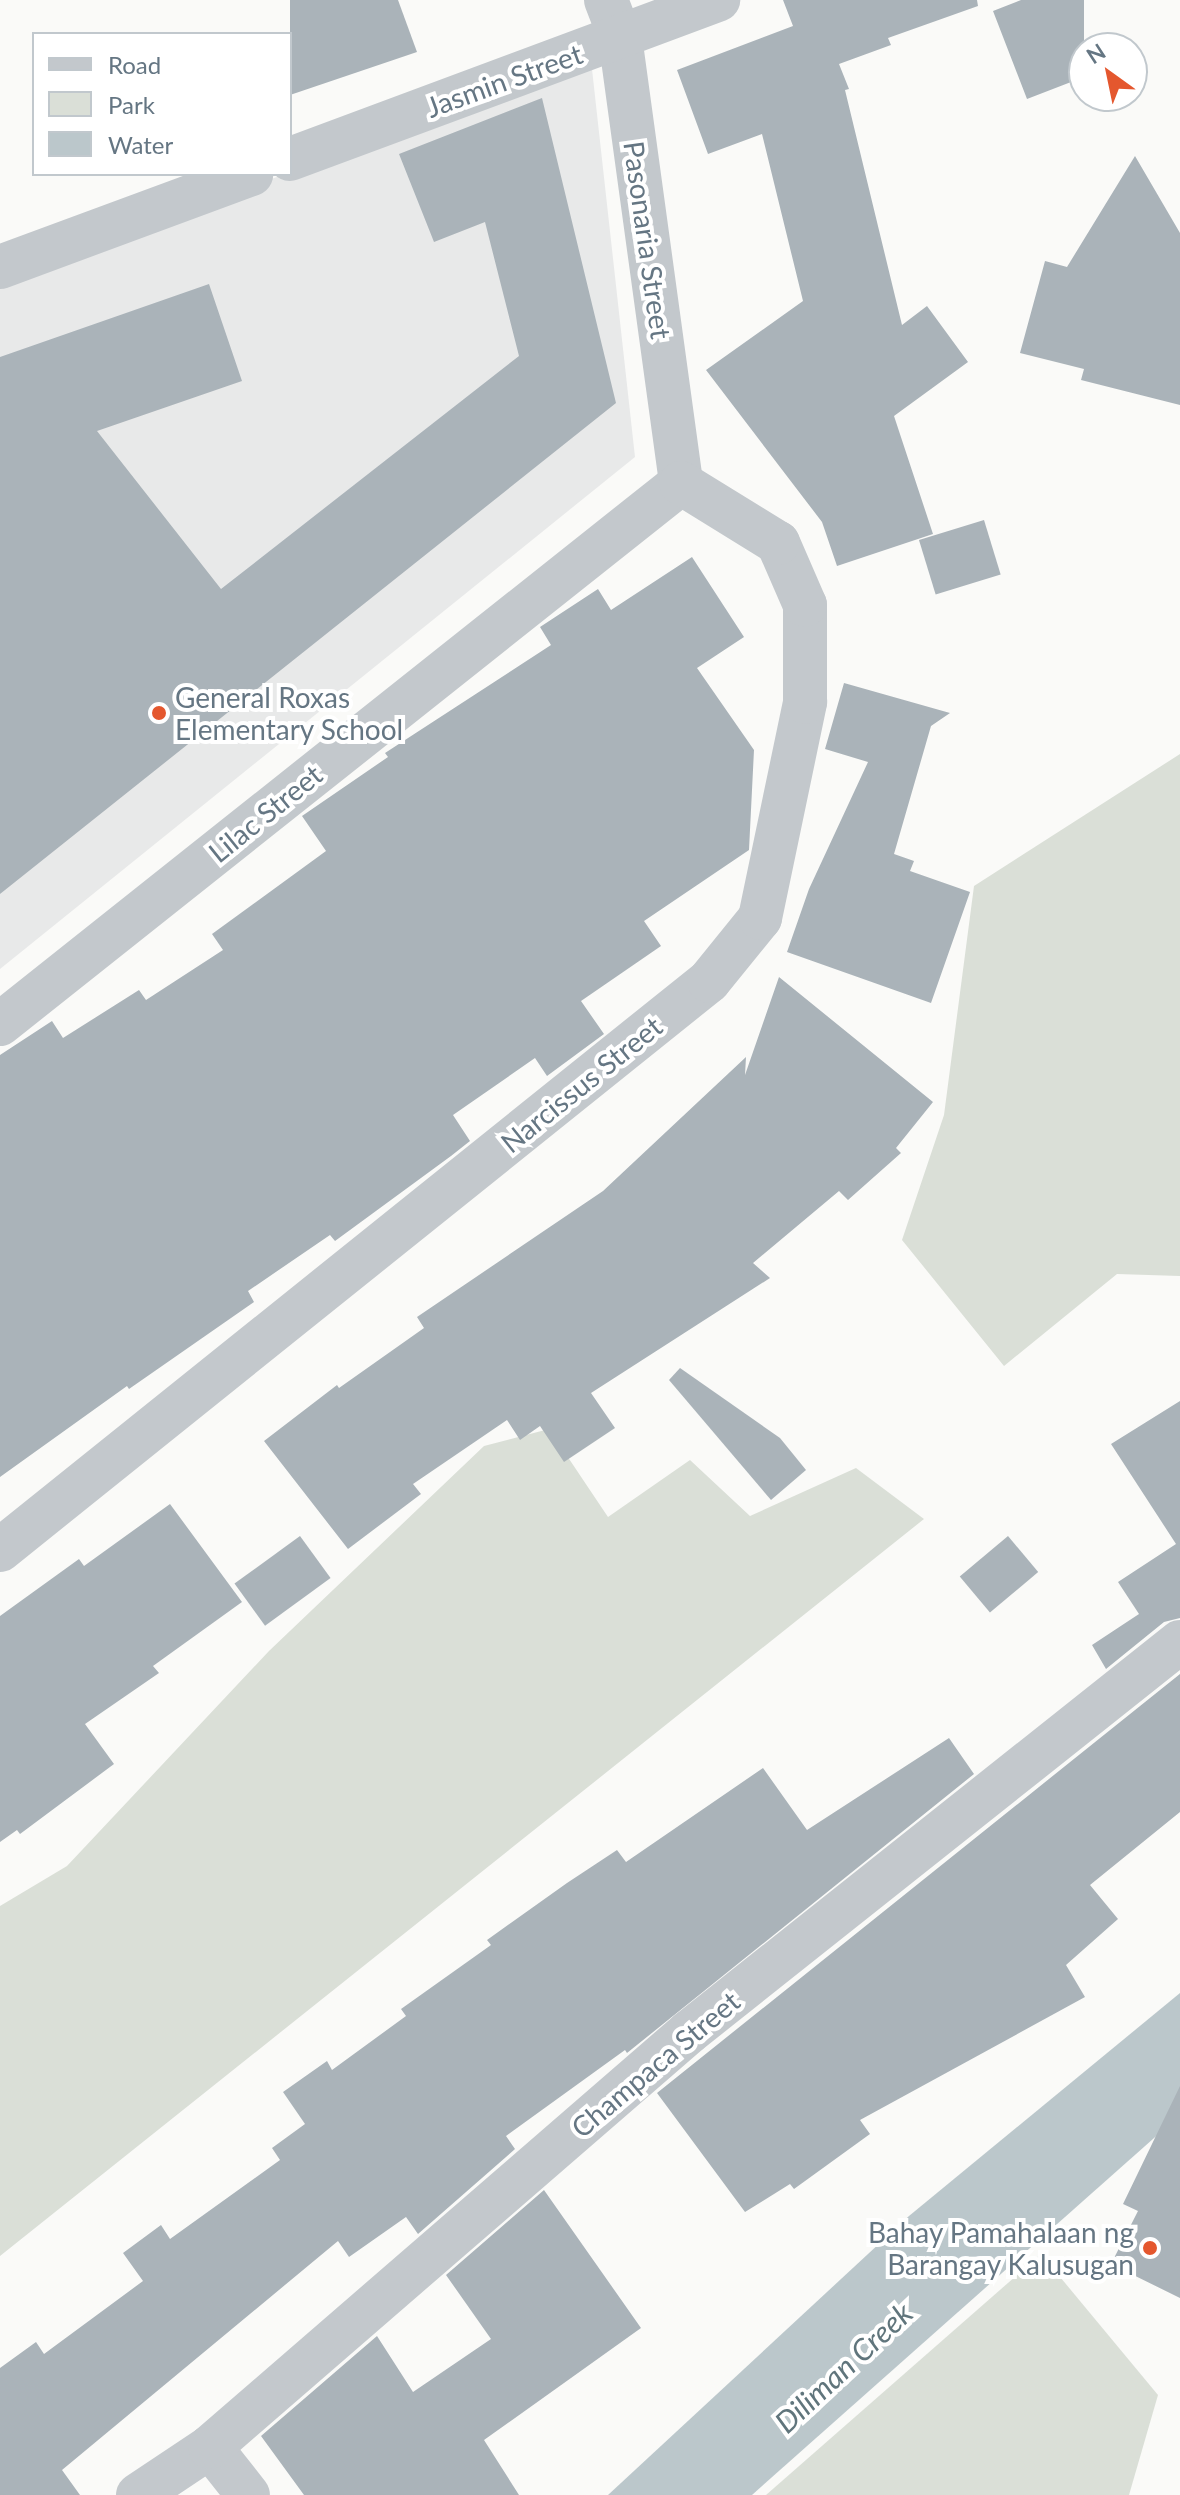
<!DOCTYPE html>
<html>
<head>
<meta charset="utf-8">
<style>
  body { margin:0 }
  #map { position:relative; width:1180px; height:2495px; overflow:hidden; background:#fafaf8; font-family:Lato,sans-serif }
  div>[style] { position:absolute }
  .built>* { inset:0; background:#e8e9e9 }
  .green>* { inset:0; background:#dadfd7 }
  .water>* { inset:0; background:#bbc7cb }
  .building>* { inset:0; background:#aab3b9; transform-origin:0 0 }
  .minor>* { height:44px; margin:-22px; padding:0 22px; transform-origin:22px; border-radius:22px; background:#c3c8cc }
  .dots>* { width:22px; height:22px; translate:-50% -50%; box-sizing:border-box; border:4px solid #fff; border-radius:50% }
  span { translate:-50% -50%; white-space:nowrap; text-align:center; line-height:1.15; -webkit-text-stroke:8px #fff; paint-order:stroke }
  .street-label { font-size:28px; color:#657683 }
  .poi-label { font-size:28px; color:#657683 }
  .left { translate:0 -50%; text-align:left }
  .right { translate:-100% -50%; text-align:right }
  .water-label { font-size:30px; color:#60757c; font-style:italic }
  .legend { position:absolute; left:32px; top:32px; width:260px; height:144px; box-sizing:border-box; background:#fff; border:2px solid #c1c8cd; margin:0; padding:10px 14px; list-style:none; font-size:24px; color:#657683 }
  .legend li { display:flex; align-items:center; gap:16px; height:40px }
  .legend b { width:40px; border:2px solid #c1c8cd }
  .north { position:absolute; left:1068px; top:32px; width:80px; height:80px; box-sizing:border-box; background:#fff; border:2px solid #c1c8cd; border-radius:50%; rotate:327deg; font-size:22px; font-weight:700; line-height:32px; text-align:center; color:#657683 }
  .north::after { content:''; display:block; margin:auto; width:28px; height:36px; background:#e4572e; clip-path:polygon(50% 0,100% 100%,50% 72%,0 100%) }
</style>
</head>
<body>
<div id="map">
  <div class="built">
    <i style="clip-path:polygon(591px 60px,635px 457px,0 969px,0 280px)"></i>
  </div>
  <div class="green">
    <i style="clip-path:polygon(1180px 754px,1180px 1276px,1117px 1274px,1004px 1366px,902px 1240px,944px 1115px,974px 886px)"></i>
    <i style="clip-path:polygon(549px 1429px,608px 1517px,690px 1460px,750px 1516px,856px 1468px,924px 1519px,0 2256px,0 1906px,67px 1866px,269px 1651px,484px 1446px)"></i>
    <i style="clip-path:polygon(1041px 2254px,1158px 2395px,1129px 2495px,766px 2495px)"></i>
  </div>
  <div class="water">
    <i style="clip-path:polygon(1180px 1993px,1180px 2115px,752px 2495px,608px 2495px,909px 2216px)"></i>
  </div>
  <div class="building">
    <i style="clip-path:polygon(290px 0,398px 0,417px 52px,290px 95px)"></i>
    <i style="clip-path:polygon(783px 0,977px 0,978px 6px,888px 38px,891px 45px,839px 64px,849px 89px,845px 90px,902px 325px,927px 306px,968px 362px,894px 416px,933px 534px,837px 566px,822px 522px,706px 370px,803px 301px,762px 134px,708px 154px,677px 70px,793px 26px)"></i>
    <i style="clip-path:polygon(1021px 0,1084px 0,1084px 60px,1079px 62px,1084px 77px,1027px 99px,993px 11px)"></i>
    <i style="clip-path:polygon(542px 98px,616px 403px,0 894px,0 357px,209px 284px,242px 381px,97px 431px,221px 589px,519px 356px,485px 222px,434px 242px,399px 154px)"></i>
    <i style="clip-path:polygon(1135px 156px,1180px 233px,1180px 405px,1081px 380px,1084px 369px,1020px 353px,1045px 261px,1067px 267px)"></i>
    <i style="left:984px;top:520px;width:57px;height:68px;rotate:73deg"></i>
    <i style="clip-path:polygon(692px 557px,744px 637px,697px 668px,754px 750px,749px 850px,644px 921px,661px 946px,581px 1001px,604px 1034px,547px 1076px,535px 1058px,453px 1115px,470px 1141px,451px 1156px,335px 1241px,330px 1235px,248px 1291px,254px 1302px,129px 1389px,127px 1386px,0 1477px,0 1055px,52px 1021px,63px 1038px,139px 990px,146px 1000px,223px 950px,212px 934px,326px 851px,302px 816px,388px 757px,385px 753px,551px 645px,540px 627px,598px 589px,611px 610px)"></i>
    <i style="clip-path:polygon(844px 683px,950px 713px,931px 726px,894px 854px,914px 861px,910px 871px,970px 892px,931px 1003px,787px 952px,809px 889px,868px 762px,825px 749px)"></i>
    <i style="clip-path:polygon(779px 977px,933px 1102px,896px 1148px,901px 1153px,848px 1200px,839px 1191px,753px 1263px,770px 1278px,591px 1393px,615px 1428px,564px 1462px,540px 1426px,520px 1440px,507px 1420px,413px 1484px,421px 1494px,348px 1549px,264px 1441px,337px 1385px,339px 1388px,424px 1328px,417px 1317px,603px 1191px,746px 1057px,745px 1075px)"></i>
    <i style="clip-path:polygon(680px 1368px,780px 1438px,806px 1470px,771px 1500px,669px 1380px)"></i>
    <i style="clip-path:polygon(1180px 1401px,1180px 1618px,1164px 1622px,1106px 1669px,1092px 1645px,1139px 1614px,1118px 1582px,1176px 1544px,1111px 1444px)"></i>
    <i style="clip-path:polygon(170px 1504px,242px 1602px,153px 1666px,159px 1673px,85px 1724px,114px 1764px,20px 1834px,17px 1830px,0 1842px,0 1616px,79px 1559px,84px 1566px)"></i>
    <i style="left:300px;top:1536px;width:52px;height:81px;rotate:54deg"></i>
    <i style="left:1008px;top:1536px;width:47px;height:63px;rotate:50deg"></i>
    <i style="clip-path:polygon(1180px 1674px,1180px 1812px,1090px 1885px,1118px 1919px,1066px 1965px,1085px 1997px,860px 2120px,870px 2134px,794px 2189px,790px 2184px,745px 2212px,657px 2093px)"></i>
    <i style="clip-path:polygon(949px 1738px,974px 1774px,627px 2053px,625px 2050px,506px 2136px,515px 2149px,418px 2234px,406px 2217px,349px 2257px,338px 2241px,62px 2470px,80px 2495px,0 2495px,0 2368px,36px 2342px,44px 2354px,143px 2281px,123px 2253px,161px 2225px,170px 2239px,280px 2160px,272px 2148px,305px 2124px,283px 2092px,327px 2061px,332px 2070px,406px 2016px,401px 2009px,491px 1945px,487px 1940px,567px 1883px,617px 1850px,626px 1862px,763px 1768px,807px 1830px)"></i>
    <i style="clip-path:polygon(1180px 2086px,1180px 2298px,1111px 2264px,1138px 2211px,1123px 2204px)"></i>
    <i style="clip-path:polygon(544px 2190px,641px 2328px,484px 2440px,519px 2495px,304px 2495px,261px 2436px,377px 2336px,413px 2392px,491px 2339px,446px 2275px)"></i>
  </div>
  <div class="minor">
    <i style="left:606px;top:0;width:40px;rotate:69deg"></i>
    <i style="left:620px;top:37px;width:450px;rotate:82.2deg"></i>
    <i style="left:290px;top:159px;width:457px;rotate:-20.4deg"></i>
    <i style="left:0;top:267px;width:268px;rotate:-20.3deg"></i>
    <i style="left:0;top:1024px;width:870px;rotate:-38.46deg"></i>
    <i style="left:0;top:1550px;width:909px;rotate:-38.75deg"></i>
    <i style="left:709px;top:981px;width:81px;rotate:-51deg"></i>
    <i style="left:760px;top:918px;width:221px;rotate:-78.2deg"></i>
    <i style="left:805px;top:702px;width:97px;rotate:-90deg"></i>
    <i style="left:805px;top:605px;width:68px;rotate:-113.5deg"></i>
    <i style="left:778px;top:543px;width:114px;rotate:-148.3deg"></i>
    <i style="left:210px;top:2447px;width:61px;rotate:51.6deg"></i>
    <i style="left:138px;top:2495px;width:87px;rotate:-33.7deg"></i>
    <i style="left:210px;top:2447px;width:634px;rotate:-40.91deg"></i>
    <i style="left:689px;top:2032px;width:627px;rotate:-38.46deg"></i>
  </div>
  <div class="dots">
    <i style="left:159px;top:713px;background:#e4572e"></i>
    <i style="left:1150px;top:2248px;background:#e4572e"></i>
  </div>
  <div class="street-label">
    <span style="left:504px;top:80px;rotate:-20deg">Jasmin Street</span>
    <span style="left:648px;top:240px;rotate:82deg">Pasonaria Street</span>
    <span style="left:265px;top:813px;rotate:-39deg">Lilac Street</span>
    <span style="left:581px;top:1084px;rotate:-39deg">Narcissus Street</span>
    <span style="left:655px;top:2064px;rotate:-40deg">Champaca Street</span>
  </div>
  <div class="poi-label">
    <span class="left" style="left:175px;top:713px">General Roxas<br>Elementary School</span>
    <span class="right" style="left:1134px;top:2248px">Bahay Pamahalaan ng<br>Barangay Kalusugan</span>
  </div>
  <div class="water-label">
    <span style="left:843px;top:2367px;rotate:-43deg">Diliman Creek</span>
  </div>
  <ul class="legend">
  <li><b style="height:10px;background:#c3c8cc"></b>Road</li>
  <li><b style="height:22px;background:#dadfd7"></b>Park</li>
  <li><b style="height:22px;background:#bbc7cb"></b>Water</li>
  </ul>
  <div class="north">N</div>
</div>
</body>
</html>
